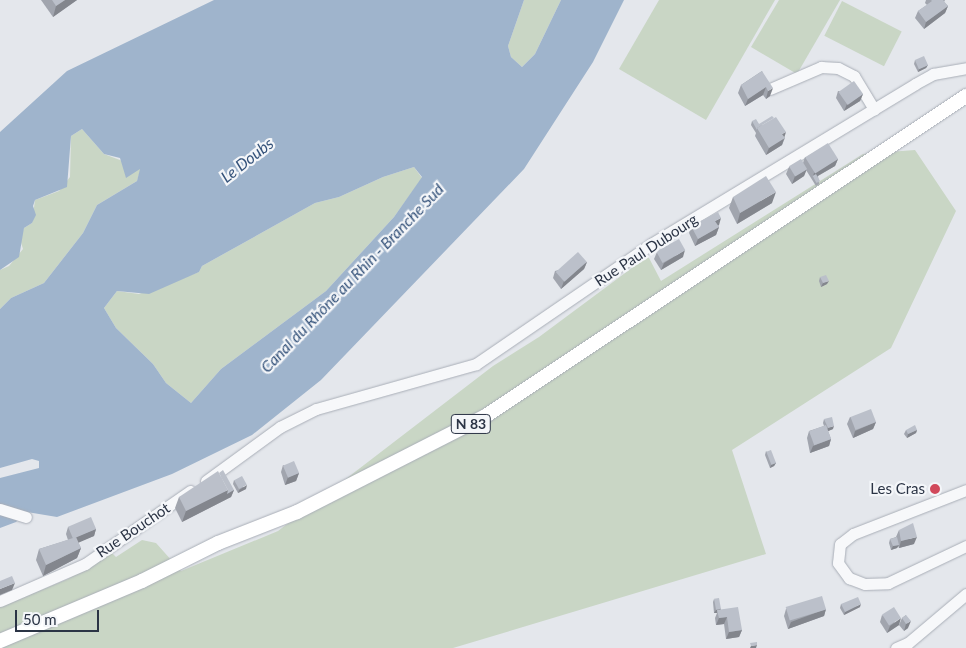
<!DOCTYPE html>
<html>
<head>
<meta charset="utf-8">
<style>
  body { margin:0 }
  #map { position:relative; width:966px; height:648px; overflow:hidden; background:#e4e7ec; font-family:Lato,sans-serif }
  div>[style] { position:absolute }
  .green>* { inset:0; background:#c9d6c5; transform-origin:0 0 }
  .water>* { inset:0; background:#9fb4cc }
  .roads { filter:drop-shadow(0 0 1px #a9aeb7) drop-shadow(0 0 1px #a9aeb7) }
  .minor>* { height:11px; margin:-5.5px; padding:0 5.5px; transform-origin:5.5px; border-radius:5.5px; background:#f7f8fa }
  .major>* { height:14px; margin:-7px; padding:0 7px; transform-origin:7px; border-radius:7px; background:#fff }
  .wall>* { inset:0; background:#a1a5ae }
  .shaded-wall>* { inset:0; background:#83868d }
  .building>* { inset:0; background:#bbc0ca; transform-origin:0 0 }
  .dots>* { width:14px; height:14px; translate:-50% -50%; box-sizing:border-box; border:2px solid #f4f6f9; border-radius:50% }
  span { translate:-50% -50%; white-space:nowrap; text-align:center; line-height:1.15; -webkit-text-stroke:4.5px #f4f6f9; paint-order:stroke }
  .shield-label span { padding:1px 4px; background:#f4f6f9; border:1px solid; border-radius:4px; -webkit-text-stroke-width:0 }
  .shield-label { font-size:14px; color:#2b3445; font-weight:700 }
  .street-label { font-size:15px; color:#2b3445 }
  .poi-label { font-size:15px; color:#2b3445 }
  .right { translate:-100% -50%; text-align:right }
  .water-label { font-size:16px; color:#34527a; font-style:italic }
  .scale { position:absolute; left:15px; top:610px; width:84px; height:22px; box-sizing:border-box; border:2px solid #2b3445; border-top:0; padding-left:6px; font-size:15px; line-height:18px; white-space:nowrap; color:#2b3445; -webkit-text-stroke:4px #f4f6f9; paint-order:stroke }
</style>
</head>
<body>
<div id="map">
  <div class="green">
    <i style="clip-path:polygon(524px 0,561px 0,535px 54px,522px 67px,511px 57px,508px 46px)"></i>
    <i style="clip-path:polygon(659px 0,775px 0,706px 120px,619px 69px)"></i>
    <i style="clip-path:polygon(779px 0,840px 0,797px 74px,751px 47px)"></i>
    <i style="left:842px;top:1px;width:67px;height:39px;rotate:27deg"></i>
    <i style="clip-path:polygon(82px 129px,104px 154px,141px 168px,137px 181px,97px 205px,83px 233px,44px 283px,11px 298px,0 309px,0 270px,9px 266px,23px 249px,20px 239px,24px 228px,32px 223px,35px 200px,59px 191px,70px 177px,71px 136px)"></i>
    <i style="clip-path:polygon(915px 150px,956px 211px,891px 348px,732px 450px,766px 554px,453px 648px,0 648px,0 607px,68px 579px,111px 552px,116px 557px,142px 540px,156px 543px,181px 571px,278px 531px,493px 366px,539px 337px,648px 256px,661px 281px,863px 154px)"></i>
    <i style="clip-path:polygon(414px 167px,422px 178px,394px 217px,326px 291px,221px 369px,191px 403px,166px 383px,153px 364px,116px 328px,104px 308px,117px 291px,139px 294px,199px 272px,202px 266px,315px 203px,339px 197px,383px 177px)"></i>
  </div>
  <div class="water">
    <i style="clip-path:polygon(evenodd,214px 0,524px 0,508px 46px,511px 57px,522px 67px,535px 54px,561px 0,624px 0,593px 62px,524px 169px,321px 380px,252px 435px,172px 474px,57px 517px,27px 512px,16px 522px,0 528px,0 478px,39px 468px,39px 461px,32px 459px,0 468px,0 309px,11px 298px,44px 283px,83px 233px,97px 205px,137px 181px,140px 169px,126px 178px,120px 158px,104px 154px,82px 129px,71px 136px,67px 187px,35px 200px,33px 206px,36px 215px,32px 223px,24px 228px,19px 257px,0 270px,0 132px,67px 71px,214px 0,414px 167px,422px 177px,394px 217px,326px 291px,221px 369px,191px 403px,166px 383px,153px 364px,116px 328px,104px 308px,117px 291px,149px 294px,199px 272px,202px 266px,315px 203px,339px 197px,383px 177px,414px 167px)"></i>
  </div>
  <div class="roads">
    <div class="minor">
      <i style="left:770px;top:89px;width:56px;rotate:-23.3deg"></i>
      <i style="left:821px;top:67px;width:17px;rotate:3deg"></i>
      <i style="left:838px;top:68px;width:18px;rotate:27deg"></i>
      <i style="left:854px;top:76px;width:39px;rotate:59deg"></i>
      <i style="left:206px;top:481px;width:92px;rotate:-36.1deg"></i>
      <i style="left:280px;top:427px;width:40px;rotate:-26.6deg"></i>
      <i style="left:316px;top:409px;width:166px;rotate:-15.7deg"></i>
      <i style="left:476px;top:364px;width:212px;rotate:-34.4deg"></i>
      <i style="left:651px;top:244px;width:309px;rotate:-31.2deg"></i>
      <i style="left:915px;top:84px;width:21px;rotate:-29deg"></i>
      <i style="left:933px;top:74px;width:34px;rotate:-10deg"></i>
      <i style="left:966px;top:490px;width:121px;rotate:158.7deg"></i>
      <i style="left:853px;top:534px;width:16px;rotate:142deg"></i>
      <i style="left:840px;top:544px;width:19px;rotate:96deg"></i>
      <i style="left:838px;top:563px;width:19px;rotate:54deg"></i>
      <i style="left:849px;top:578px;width:17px;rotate:21deg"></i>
      <i style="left:865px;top:584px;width:23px;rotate:-2deg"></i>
      <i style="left:888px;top:583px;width:86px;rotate:-25.4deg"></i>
      <i style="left:0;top:509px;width:27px;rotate:17deg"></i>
      <i style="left:0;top:601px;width:93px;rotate:-23.5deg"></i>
      <i style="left:85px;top:564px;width:128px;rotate:-34.8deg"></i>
      <i style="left:896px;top:648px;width:13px;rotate:-23deg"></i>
      <i style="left:908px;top:643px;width:76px;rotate:-40.2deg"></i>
    </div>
    <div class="major">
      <i style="left:0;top:641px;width:154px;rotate:-22.9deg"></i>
      <i style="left:142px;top:581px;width:85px;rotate:-26.6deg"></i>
      <i style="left:218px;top:543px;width:85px;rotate:-21.4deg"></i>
      <i style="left:297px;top:512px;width:213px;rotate:-27deg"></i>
      <i style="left:487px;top:415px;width:576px;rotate:-33.66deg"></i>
    </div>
  </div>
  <div class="wall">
    <i style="clip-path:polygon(41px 0,77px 0,53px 17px)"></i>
    <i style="clip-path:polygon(926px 0,945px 0,944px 2px,948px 6px,945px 13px,924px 29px,915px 18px,918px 11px,927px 5px,925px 3px)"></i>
    <i style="clip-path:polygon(915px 60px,928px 65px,926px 68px,918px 72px,914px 64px)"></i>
    <i style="clip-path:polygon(762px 71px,770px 96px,766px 99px,763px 95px,745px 106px,738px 93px,741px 85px)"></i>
    <i style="clip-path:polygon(838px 91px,863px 94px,860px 101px,844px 111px,836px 98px)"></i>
    <i style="clip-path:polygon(752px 121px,759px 124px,784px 137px,785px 138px,782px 145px,766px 155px,755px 136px,756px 133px,751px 125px)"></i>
    <i style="clip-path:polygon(805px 157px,838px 159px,835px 166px,818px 176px,819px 184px,816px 186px,806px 170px,804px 176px,792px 184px,786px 174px,789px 167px,803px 163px)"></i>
    <i style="clip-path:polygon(733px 197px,772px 203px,737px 224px,729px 208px)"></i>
    <i style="clip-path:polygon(718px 225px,719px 227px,716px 235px,695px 246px,689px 233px,691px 226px,719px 225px)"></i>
    <i style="clip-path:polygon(657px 252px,683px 257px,661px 270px,654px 259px)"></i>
    <i style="clip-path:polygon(587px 262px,584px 269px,561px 289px,553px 278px,555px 271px)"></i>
    <i style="clip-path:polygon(820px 277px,827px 284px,821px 287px,819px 281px)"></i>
    <i style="clip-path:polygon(850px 417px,876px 422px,873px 429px,853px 438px,847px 424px)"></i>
    <i style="clip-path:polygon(824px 419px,833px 429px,828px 431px,831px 439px,829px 446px,810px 453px,807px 438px,809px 431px,824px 426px,823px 423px)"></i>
    <i style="clip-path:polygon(906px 430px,917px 430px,916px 433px,907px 438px,904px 434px)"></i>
    <i style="clip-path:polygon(766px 451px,776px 463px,774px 466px,770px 468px,765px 455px)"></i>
    <i style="clip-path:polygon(283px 465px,299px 473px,296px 481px,285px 485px,281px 472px)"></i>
    <i style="clip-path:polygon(234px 480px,246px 489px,238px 493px,233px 484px)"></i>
    <i style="clip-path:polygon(234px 490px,231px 497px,182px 522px,175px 508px,179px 497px)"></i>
    <i style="clip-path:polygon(68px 527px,96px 529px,94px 536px,78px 542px,81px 548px,77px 558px,43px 576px,36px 560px,39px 549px,68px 540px,66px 534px)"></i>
    <i style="clip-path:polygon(899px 530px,914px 544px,899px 548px,898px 546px,897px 548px,891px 550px,889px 543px,890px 539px,896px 537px)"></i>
    <i style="clip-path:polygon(714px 599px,721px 609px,720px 610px,742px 630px,739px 637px,726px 639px,724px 624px,716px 625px,715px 618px,717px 613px,714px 613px,713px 602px)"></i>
    <i style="clip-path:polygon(841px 604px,860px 607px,844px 615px,840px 608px)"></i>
    <i style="clip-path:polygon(786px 609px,826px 609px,824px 616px,788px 629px,784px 616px)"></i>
    <i style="clip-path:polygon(882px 615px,899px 625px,887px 633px,880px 622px)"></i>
    <i style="clip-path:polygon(906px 615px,908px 628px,904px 631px,899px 625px,902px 618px)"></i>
  </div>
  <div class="shaded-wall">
    <i style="clip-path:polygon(65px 0,77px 0,53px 17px,56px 6px)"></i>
    <i style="clip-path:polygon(948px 6px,945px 13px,924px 29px,926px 22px)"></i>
    <i style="clip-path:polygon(928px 65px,926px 68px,918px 72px,919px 69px)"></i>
    <i style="clip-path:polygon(766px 87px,763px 95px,745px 106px,748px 99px)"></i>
    <i style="clip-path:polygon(773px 88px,770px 96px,766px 99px,768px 91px)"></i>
    <i style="clip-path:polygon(863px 94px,860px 101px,844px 111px,847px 104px)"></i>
    <i style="clip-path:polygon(786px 132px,782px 145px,766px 155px,769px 148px,782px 134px)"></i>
    <i style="clip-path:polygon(838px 159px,835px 166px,814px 178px,813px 176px,814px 173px)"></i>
    <i style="clip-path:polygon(807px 169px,804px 176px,792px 184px,795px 176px)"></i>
    <i style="clip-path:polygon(776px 192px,772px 203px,737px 224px,740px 213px)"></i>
    <i style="clip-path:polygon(721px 218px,719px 225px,713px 228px,715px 221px)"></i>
    <i style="clip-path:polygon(719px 227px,716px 235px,695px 246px,698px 239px)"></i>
    <i style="clip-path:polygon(685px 250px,683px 257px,661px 270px,664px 263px)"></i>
    <i style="clip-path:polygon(587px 262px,584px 269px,561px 289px,564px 281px)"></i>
    <i style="clip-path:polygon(829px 281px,827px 284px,821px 287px,823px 283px)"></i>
    <i style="clip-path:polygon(876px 422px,873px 429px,853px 438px,855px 431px)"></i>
    <i style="clip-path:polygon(834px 426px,833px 429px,826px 432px,828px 428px)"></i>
    <i style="clip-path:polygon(917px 430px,916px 433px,907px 438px,908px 434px)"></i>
    <i style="clip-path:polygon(831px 439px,829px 446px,810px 453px,813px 446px)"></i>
    <i style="clip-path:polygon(776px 463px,774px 466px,770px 468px,771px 465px)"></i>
    <i style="clip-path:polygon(299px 473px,296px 481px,285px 485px,288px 477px)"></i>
    <i style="clip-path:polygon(247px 485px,246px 489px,238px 493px,239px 490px)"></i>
    <i style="clip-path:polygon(228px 490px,234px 490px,231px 497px,182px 522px,186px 511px)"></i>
    <i style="clip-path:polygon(96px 529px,94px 536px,71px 546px,73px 538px)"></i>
    <i style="clip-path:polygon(917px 537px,914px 544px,899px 548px,901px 541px)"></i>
    <i style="clip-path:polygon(899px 545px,897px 548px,891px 550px,893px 546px)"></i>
    <i style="clip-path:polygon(81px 548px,77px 558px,43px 576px,46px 565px)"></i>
    <i style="clip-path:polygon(15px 583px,12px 590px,0 595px,0 589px)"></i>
    <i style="clip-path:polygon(861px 604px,860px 607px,844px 615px,845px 612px)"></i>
    <i style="clip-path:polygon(721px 609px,719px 612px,717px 610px,717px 613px,714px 613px,716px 610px)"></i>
    <i style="clip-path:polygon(826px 609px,824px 616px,788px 629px,791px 622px)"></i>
    <i style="clip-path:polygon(727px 617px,724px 624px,716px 625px,719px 618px)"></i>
    <i style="clip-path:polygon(901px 618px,899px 625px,887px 633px,890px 626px)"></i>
    <i style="clip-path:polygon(911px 621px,908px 628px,904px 631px,906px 624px)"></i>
    <i style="clip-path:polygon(742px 630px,739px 637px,726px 639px,729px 632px)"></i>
    <i style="clip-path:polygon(757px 645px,756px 648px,750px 648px,751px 646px)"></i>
  </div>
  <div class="building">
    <i style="clip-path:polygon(52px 0,65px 0,56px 6px)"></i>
    <i style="clip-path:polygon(931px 0,943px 0,948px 6px,926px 22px,918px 11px,932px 1px)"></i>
    <i style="left:924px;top:56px;width:10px;height:10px;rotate:66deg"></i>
    <i style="clip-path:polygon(762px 71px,773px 88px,768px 91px,766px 87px,748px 99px,741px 85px)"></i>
    <i style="left:854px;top:81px;width:16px;height:19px;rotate:55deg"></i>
    <i style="clip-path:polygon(772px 116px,774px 118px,757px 128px,757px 130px,752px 121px,756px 119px,759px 124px)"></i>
    <i style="clip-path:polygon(776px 117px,786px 132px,782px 134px,785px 138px,769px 148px,757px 128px)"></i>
    <i style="left:828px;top:143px;width:19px;height:27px;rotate:58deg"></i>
    <i style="left:801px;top:159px;width:12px;height:14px;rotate:59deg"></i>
    <i style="left:816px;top:174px;width:8px;height:4px;rotate:60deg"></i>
    <i style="clip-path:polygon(766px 176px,776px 192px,740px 213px,733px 197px)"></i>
    <i style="clip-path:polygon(718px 212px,721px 218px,715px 221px,719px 227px,698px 239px,691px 226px)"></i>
    <i style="left:679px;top:239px;width:13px;height:26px;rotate:61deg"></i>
    <i style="left:578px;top:252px;width:13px;height:30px;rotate:48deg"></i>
    <i style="clip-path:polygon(826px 275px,829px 281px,823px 283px,820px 277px)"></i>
    <i style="left:871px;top:409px;width:14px;height:22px;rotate:69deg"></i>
    <i style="clip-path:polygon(832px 417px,834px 426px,828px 428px,824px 419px)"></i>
    <i style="left:826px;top:425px;width:15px;height:18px;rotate:70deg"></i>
    <i style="clip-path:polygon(915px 425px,917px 430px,908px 434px,906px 430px)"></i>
    <i style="left:771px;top:450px;width:14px;height:5px;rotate:69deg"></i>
    <i style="left:294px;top:461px;width:13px;height:12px;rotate:67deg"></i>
    <i style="clip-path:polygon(223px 470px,234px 490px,227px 494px,228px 490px,219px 473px)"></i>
    <i style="clip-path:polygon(218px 471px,228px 490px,186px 511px,179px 497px)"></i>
    <i style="left:242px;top:476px;width:10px;height:9px;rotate:61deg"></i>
    <i style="left:91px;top:517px;width:13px;height:25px;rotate:67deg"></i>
    <i style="clip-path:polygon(913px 523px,917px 537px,901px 541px,899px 530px)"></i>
    <i style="clip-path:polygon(76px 537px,81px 548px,46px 565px,39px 549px)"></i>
    <i style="clip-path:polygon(897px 537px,899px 545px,893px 546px,890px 539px)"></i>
    <i style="clip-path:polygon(12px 576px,15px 583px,0 589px,0 581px)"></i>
    <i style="left:822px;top:596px;width:14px;height:38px;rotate:73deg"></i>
    <i style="clip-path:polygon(858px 597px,861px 604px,845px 612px,841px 604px)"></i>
    <i style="left:719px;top:598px;width:11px;height:5px;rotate:80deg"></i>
    <i style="clip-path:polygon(738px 607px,742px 630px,729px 632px,727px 617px,719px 618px,717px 610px)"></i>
    <i style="left:894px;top:607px;width:13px;height:14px;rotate:58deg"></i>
    <i style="clip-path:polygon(906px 615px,911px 621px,906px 624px,902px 618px)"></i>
    <i style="clip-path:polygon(757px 642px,757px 645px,751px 646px,750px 643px)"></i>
  </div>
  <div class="dots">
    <i style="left:935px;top:489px;background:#d1495b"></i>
  </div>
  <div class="shield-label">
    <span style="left:471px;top:424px">N 83</span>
  </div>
  <div class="street-label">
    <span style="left:646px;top:250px;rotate:-33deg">Rue Paul Dubourg</span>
    <span style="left:133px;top:530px;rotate:-34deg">Rue Bouchot</span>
  </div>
  <div class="poi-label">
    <span class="right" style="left:925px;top:489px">Les Cras</span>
  </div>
  <div class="water-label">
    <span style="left:247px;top:160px;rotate:-38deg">Le Doubs</span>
    <span style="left:352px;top:278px;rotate:-46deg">Canal du Rhône au Rhin - Branche Sud</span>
  </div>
  <div class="scale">50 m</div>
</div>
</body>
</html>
